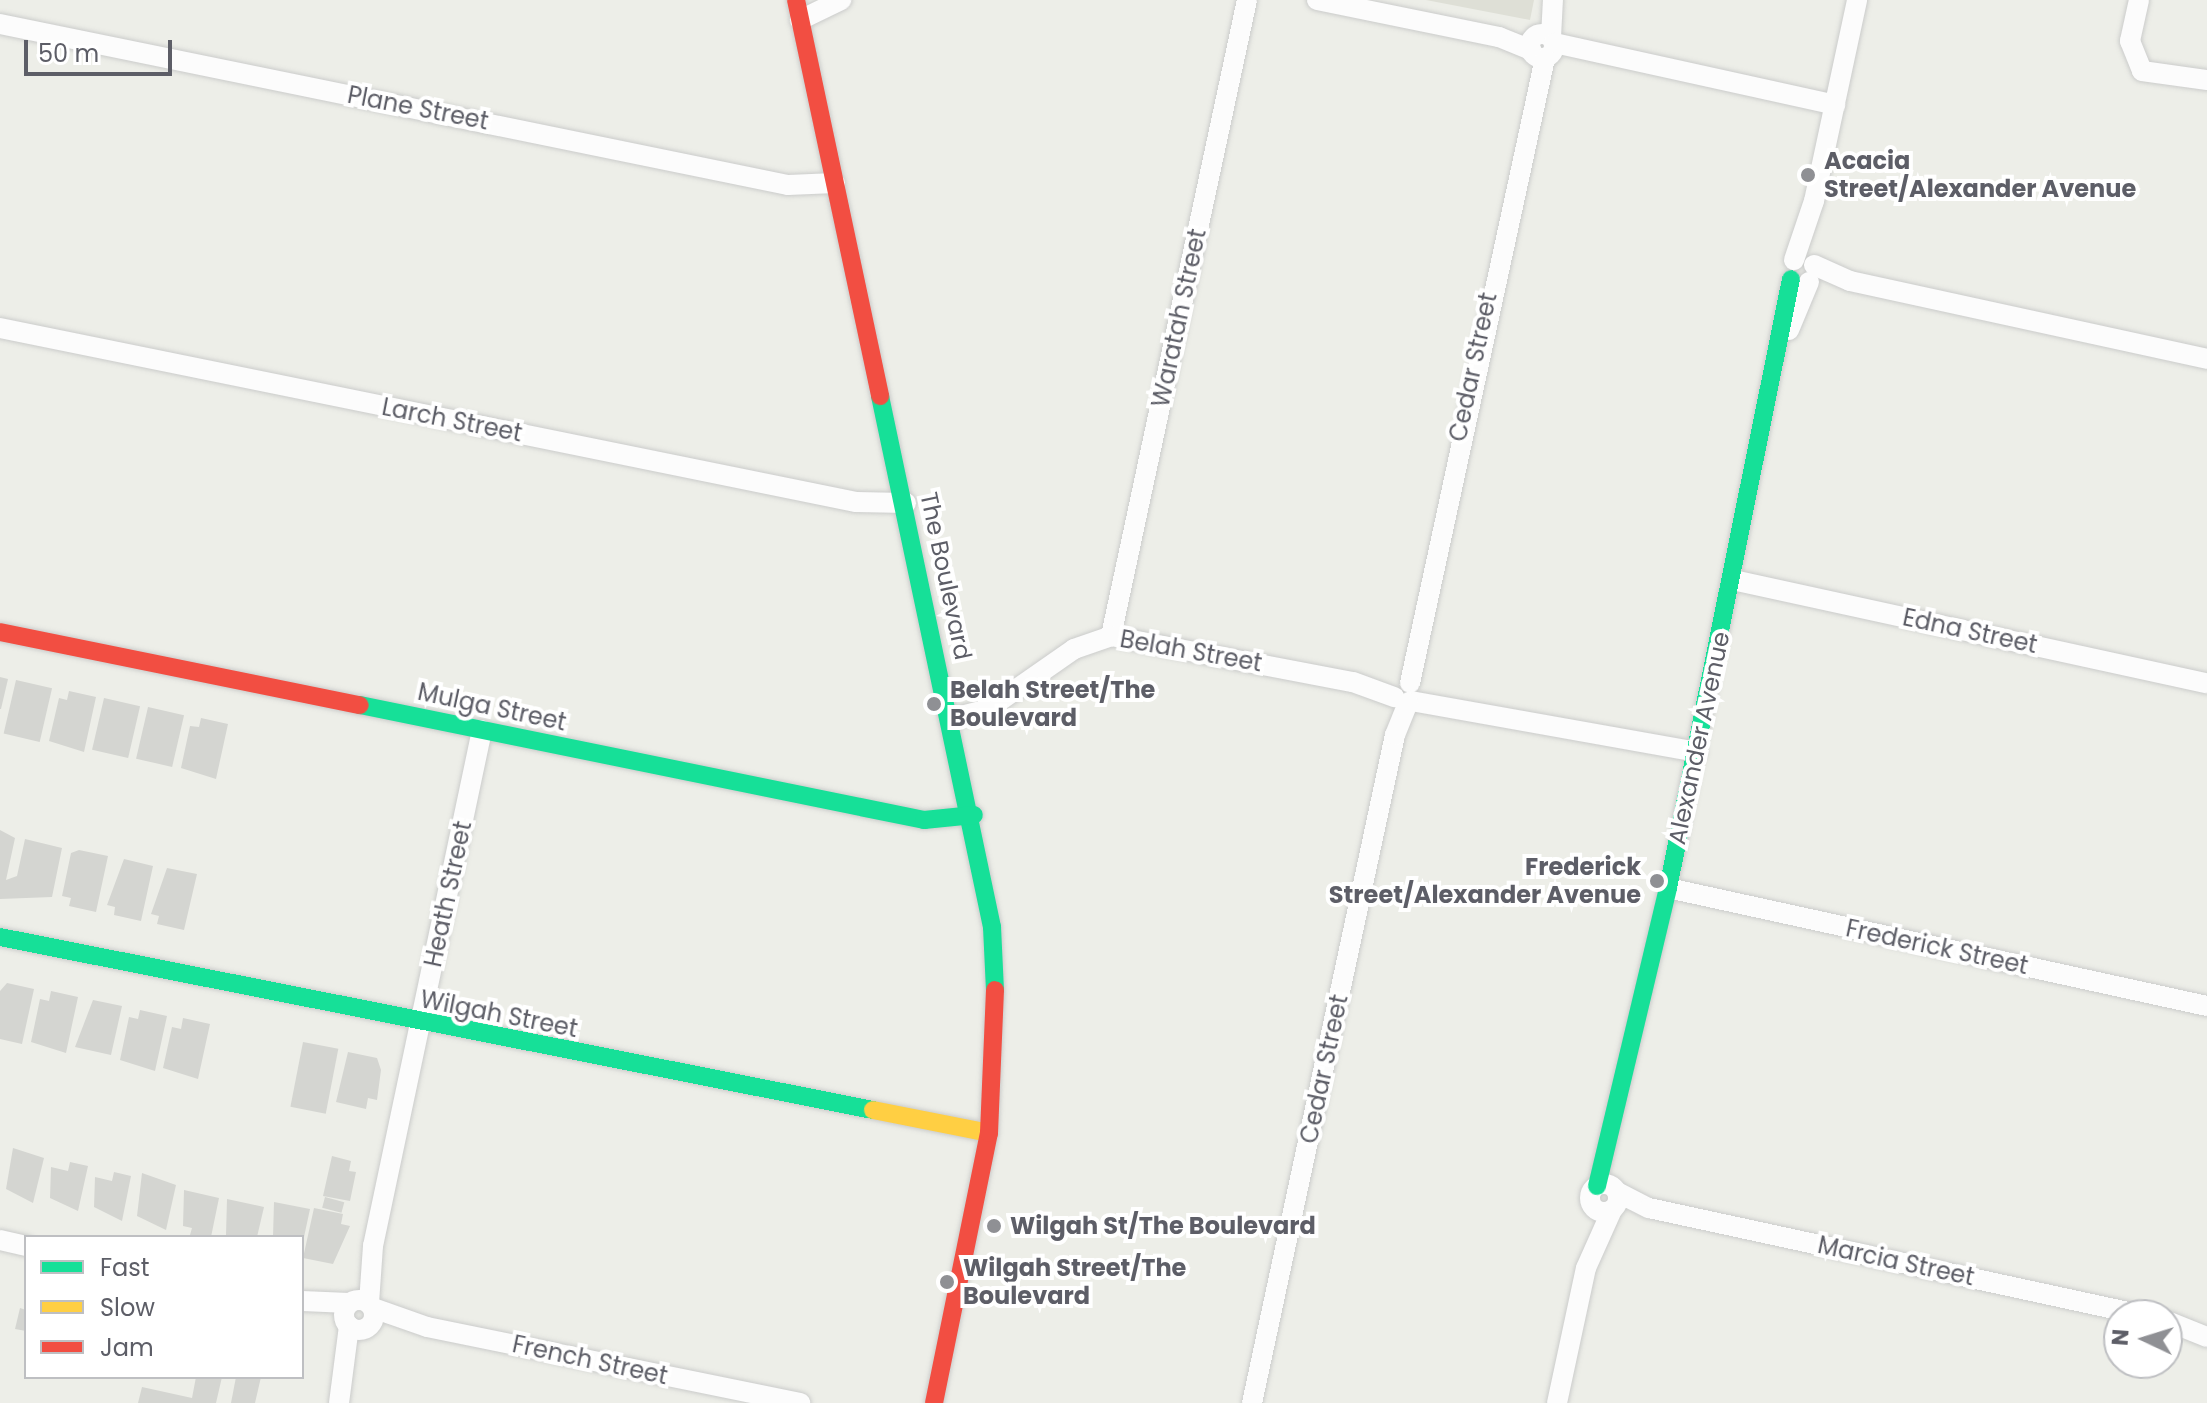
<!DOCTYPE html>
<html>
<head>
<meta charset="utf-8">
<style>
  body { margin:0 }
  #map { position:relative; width:2207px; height:1403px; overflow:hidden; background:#edeee8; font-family:Poppins,sans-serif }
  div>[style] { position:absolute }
  .education>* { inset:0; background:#dedfd6 }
  .building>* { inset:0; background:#d4d5d1; transform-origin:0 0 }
  .roads { filter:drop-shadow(0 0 2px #cbcccb) drop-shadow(0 0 2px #cbcccb) }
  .street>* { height:20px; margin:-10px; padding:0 10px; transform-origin:10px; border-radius:10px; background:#fcfcfc }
  .street>.ring { margin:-10px; padding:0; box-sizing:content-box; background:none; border:20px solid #fcfcfc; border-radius:50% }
  .fast>* { height:18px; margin:-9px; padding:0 9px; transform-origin:9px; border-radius:9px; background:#16e098 }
  .slow>* { height:18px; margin:-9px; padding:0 9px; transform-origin:9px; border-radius:9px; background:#ffcf43 }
  .jam>* { height:18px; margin:-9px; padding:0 9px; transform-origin:9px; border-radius:9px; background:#f24e42 }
  .dots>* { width:22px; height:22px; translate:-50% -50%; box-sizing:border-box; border:4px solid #fff; border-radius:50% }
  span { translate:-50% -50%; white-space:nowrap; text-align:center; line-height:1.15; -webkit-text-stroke:8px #fff; paint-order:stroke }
  .street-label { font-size:24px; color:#5d5e67 }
  .poi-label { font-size:24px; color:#5d5e67; font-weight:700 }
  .left { translate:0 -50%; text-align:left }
  .right { translate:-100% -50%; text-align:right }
  .legend { position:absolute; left:24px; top:1235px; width:280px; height:144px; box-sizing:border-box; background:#fff; border:2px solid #bebfc2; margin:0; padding:10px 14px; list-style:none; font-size:24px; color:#5d5e67 }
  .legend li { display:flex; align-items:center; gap:16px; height:40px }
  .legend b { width:40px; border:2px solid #bebfc2 }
  .north { position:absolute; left:2103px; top:1299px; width:80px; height:80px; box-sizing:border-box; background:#fff; border:2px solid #bebfc2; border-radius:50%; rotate:274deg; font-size:22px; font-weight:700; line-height:32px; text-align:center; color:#5d5e67 }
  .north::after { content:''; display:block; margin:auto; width:28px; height:36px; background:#8f9094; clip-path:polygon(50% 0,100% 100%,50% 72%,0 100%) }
  .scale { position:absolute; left:24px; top:40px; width:148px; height:36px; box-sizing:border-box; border:4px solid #5d5e67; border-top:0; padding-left:10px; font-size:24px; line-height:28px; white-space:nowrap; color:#5d5e67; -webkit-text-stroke:6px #fff; paint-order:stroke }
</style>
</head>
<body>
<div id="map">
  <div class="education">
    <i style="clip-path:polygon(1426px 0,1534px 0,1530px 20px)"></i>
  </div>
  <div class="building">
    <i style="clip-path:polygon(0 677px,8px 679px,1px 709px,0 709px)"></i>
    <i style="left:16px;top:680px;width:37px;height:55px;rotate:13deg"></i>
    <i style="clip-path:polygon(69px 691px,96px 697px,84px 752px,49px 741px,59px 698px,67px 700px)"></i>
    <i style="left:104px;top:698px;width:37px;height:53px;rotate:13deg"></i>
    <i style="left:148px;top:707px;width:37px;height:53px;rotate:13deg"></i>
    <i style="clip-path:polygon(201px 718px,228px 724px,216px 779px,181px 768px,190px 726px,199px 727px)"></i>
    <i style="clip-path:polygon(0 830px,15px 838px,6px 880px,17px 876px,25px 839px,62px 848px,52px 897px,0 899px)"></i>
    <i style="clip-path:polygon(79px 850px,108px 856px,96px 912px,69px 906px,71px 898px,62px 896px,71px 853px)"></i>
    <i style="clip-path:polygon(124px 859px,153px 866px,141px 921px,114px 915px,115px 907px,107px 905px)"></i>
    <i style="clip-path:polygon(167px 868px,197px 874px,184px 930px,157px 924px,159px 916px,151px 914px)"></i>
    <i style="clip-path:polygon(7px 983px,34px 989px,22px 1044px,0 1039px,0 991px)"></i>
    <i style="clip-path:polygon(51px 991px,78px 997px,66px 1053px,31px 1042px,40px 999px,49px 1001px)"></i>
    <i style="clip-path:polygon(93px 1000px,122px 1006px,111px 1055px,75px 1047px)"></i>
    <i style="clip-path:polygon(140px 1010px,167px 1016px,155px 1071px,120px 1060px,129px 1017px,138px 1019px)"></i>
    <i style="clip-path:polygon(183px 1018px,210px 1024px,198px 1079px,163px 1068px,172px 1027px,181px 1029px)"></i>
    <i style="left:303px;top:1042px;width:36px;height:66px;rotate:11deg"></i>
    <i style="clip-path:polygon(348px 1052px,377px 1058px,381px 1070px,377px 1100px,368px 1098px,366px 1109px,336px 1102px)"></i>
    <i style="clip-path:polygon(13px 1148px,44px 1158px,33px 1203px,6px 1189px)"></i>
    <i style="clip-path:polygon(332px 1156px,351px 1161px,349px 1171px,356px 1172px,350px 1201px,323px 1196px)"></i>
    <i style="clip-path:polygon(70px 1162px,88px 1166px,78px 1211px,50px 1198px,51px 1167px,68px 1171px)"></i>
    <i style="clip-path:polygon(114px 1172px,131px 1176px,122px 1221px,94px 1207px,95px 1177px,112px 1181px)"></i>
    <i style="clip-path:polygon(142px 1173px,176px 1185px,166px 1230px,137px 1216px)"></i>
    <i style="clip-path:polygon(184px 1190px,219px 1198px,211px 1237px,190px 1235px,192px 1228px,183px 1226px)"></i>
    <i style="left:325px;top:1197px;width:20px;height:11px;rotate:15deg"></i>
    <i style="clip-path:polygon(227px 1199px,264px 1207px,257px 1237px,226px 1235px)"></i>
    <i style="clip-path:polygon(274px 1202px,310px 1209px,304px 1237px,273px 1237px)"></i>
    <i style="clip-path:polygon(314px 1208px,343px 1214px,341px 1224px,350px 1226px,333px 1264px,303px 1258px)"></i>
    <i style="clip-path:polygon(20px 1308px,26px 1310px,26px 1331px,15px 1329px)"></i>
    <i style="clip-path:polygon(196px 1377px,222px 1377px,216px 1403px,138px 1403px,142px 1387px,192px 1398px)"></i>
    <i style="clip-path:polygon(236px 1377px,261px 1377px,255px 1403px,231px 1403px)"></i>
  </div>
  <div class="roads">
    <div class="street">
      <i style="left:1317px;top:0;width:186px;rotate:11.5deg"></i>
      <i style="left:1499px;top:37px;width:35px;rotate:22deg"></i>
      <i style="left:2139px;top:0;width:42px;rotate:102.4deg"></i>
      <i style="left:2130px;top:41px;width:32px;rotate:68deg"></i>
      <i style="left:2142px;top:71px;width:66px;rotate:7.9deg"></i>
      <i style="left:800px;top:20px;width:46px;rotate:-26deg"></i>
      <i style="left:0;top:24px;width:804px;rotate:11.55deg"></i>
      <i style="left:788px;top:185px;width:47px;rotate:-2.4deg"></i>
      <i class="ring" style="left:1530px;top:34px;width:4px;height:4px"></i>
      <i style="left:1551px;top:37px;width:37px;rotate:-87deg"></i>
      <i style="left:1554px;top:43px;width:288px;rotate:12.4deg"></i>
      <i style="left:1794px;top:260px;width:62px;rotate:-71.3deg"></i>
      <i style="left:1814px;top:201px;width:206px;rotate:-77.9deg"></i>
      <i style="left:1814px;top:265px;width:39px;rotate:24deg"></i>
      <i style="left:1850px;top:281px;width:365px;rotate:12.3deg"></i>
      <i style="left:0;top:328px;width:874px;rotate:11.49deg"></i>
      <i style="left:856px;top:502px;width:50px;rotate:1.1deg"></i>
      <i style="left:1789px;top:330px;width:52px;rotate:-67.4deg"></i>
      <i style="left:1733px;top:580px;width:485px;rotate:12.3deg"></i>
      <i style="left:1111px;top:636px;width:650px;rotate:-77.93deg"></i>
      <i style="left:1410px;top:683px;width:639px;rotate:-77.81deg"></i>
      <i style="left:1411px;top:701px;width:290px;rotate:10.1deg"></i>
      <i style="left:953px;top:718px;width:36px;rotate:-14deg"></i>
      <i style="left:988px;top:709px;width:105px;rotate:-34.9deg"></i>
      <i style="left:1074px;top:649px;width:39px;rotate:-19deg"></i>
      <i style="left:1111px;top:636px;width:246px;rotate:10.8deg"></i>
      <i style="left:1353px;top:682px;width:44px;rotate:20.1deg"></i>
      <i style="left:1668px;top:888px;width:552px;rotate:12.35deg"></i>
      <i class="ring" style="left:1590px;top:1184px;width:8px;height:8px"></i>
      <i style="left:1617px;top:1192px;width:36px;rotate:27deg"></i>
      <i style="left:1649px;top:1208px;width:504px;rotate:12.25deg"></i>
      <i style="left:0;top:1240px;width:27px;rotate:13deg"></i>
      <i class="ring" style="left:344px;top:1300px;width:10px;height:10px"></i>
      <i style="left:302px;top:1301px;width:47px;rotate:2.4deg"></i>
      <i style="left:369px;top:1303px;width:57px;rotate:-86deg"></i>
      <i style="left:373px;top:1246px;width:527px;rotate:-78.07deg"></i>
      <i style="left:373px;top:1308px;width:57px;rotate:19.4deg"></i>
      <i style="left:427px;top:1327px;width:381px;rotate:11.5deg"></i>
      <i style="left:2167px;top:1321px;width:43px;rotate:21.8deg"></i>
      <i style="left:339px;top:1403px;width:78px;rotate:-82.6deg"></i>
      <i style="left:1252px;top:1403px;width:683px;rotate:-77.92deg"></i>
      <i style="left:1395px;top:735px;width:35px;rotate:-68deg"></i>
      <i style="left:1557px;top:1403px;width:138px;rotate:-77.9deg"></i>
      <i style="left:1586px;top:1268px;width:64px;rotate:-65.9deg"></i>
    </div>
    <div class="fast">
      <i style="left:880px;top:396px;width:543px;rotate:78.09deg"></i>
      <i style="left:992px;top:927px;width:63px;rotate:87.3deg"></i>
      <i style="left:360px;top:705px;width:576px;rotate:11.52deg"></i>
      <i style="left:924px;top:820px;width:50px;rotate:-5.7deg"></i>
      <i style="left:0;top:937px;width:890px;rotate:11.21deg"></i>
      <i style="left:1597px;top:1186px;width:306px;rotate:-76.6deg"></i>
      <i style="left:1668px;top:888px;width:621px;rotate:-78.58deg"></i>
    </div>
    <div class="slow">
      <i style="left:873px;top:1110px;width:118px;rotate:11.2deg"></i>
    </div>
    <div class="jam">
      <i style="left:796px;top:0;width:405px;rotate:78deg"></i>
      <i style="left:0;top:632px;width:367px;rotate:11.5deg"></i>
      <i style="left:934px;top:1403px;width:276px;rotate:-78.5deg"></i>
      <i style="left:989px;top:1133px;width:143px;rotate:-87.6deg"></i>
    </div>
  </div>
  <div class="dots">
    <i style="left:1808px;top:175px;background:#8f9094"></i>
    <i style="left:934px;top:704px;background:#8f9094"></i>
    <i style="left:1657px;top:881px;background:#8f9094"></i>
    <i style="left:994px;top:1226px;background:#8f9094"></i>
    <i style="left:947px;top:1282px;background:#8f9094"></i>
  </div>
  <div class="street-label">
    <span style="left:418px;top:108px;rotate:11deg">Plane Street</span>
    <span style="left:1179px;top:318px;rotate:-78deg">Waratah Street</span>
    <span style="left:1473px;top:367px;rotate:-78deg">Cedar Street</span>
    <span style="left:452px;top:420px;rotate:11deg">Larch Street</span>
    <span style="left:946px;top:576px;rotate:78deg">The Boulevard</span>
    <span style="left:1970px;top:631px;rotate:12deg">Edna Street</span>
    <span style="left:1191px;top:651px;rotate:10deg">Belah Street</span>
    <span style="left:492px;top:707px;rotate:12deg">Mulga Street</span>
    <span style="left:1699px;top:738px;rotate:-78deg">Alexander Avenue</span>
    <span style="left:448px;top:894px;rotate:-78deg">Heath Street</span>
    <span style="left:1937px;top:947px;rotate:12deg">Frederick Street</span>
    <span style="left:499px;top:1014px;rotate:11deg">Wilgah Street</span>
    <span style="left:1324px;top:1069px;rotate:-78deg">Cedar Street</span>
    <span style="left:1896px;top:1261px;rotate:12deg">Marcia Street</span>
    <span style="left:590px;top:1360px;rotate:12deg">French Street</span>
  </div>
  <div class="poi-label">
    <span class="left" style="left:1824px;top:175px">Acacia<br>Street/Alexander Avenue</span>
    <span class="left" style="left:950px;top:704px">Belah Street/The<br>Boulevard</span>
    <span class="right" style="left:1641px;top:881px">Frederick<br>Street/Alexander Avenue</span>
    <span class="left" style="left:1010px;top:1226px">Wilgah St/The Boulevard</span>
    <span class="left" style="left:963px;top:1282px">Wilgah Street/The<br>Boulevard</span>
  </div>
  <ul class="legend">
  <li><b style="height:10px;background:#16e098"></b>Fast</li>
  <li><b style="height:10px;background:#ffcf43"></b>Slow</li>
  <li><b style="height:10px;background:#f24e42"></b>Jam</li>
  </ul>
  <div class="north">N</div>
  <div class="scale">50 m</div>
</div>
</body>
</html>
